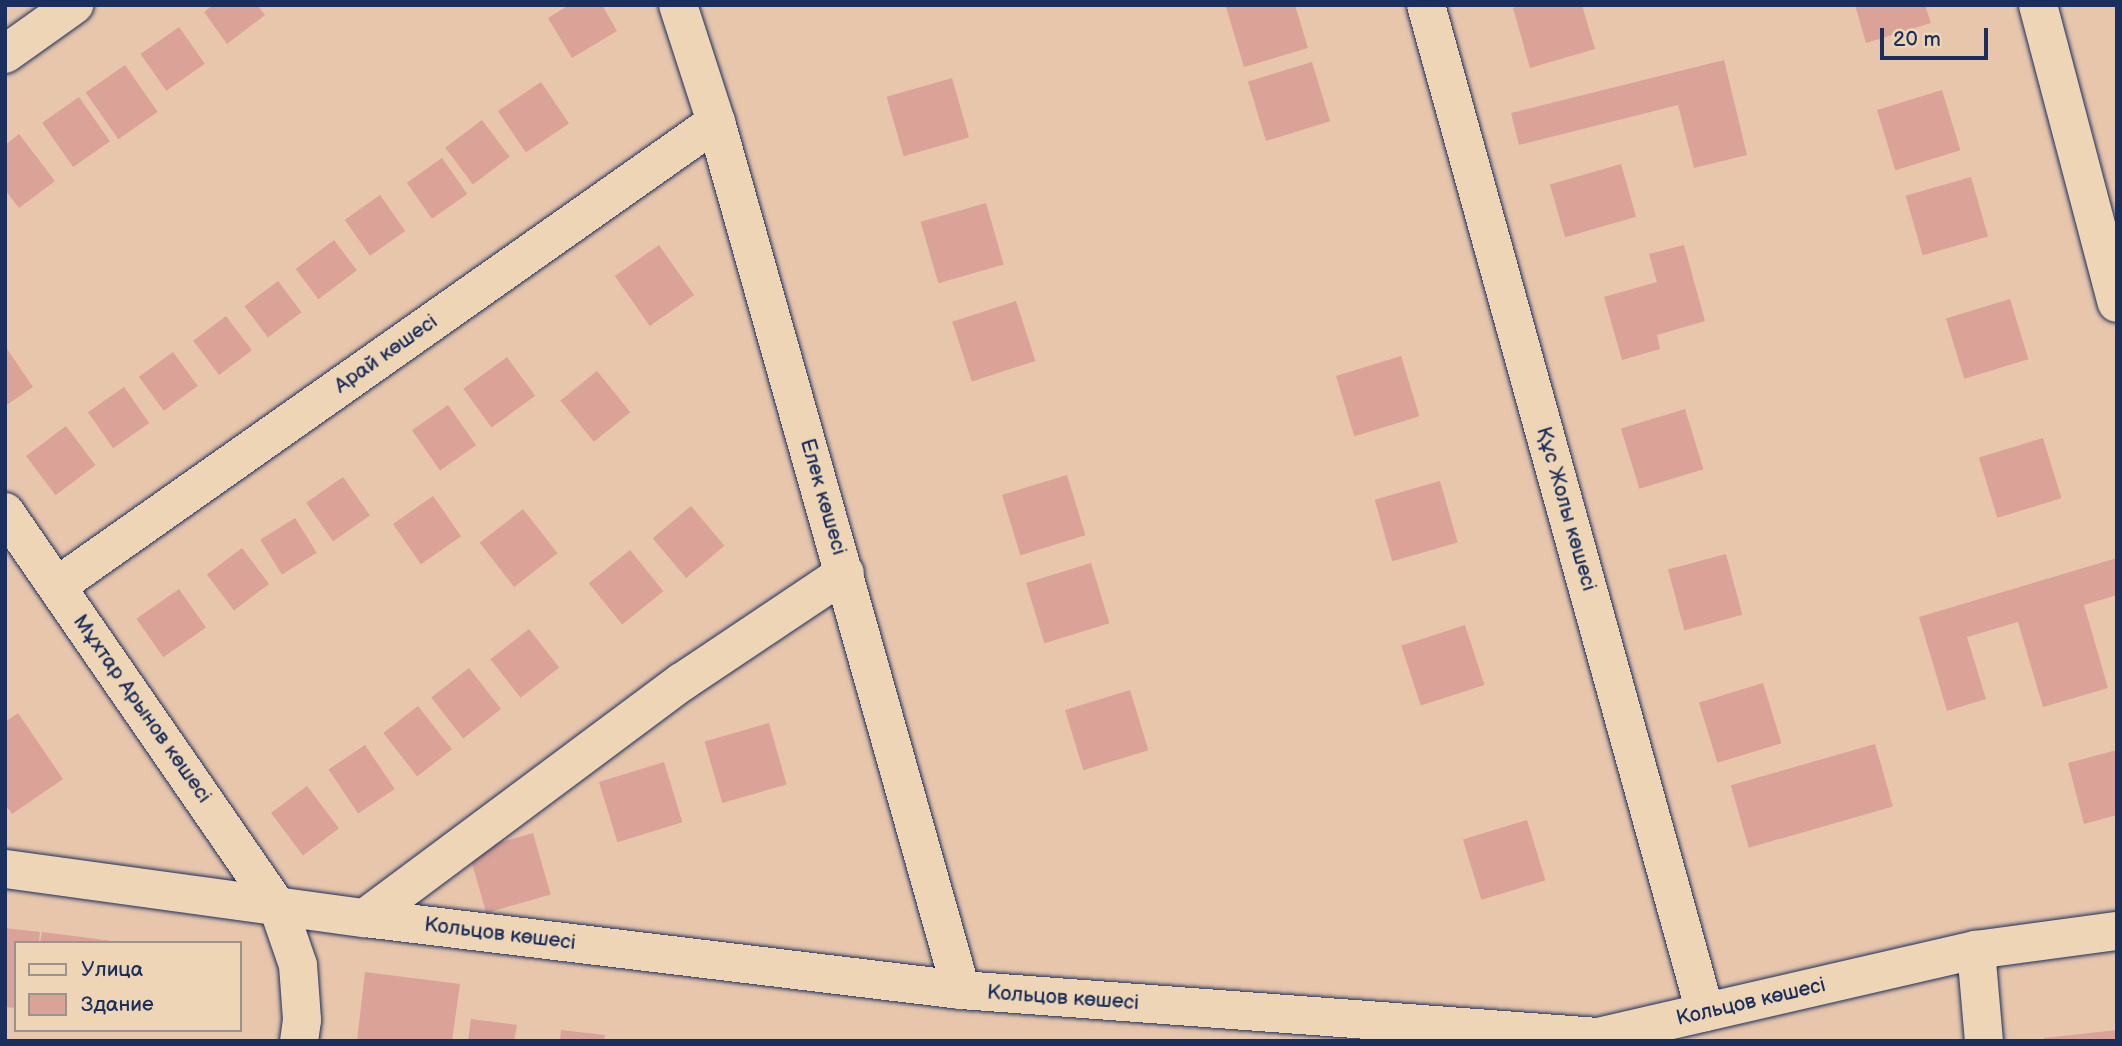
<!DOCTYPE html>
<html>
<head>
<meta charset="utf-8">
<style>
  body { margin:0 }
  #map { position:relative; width:2122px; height:1046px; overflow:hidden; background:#e8c6ac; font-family:"Balsamiq Sans",sans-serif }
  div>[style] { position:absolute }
  .building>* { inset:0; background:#dba297; transform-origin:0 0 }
  .roads { filter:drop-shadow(0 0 2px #1b2f5e) drop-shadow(0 0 2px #1b2f5e) }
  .minor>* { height:38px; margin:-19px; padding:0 19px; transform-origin:19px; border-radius:19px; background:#edd5b5 }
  span { translate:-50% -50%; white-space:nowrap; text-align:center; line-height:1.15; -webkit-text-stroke:5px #edd5b5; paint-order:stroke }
  .street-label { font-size:21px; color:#1b2f5e }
  .frame { position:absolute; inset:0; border:7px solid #1b2f5e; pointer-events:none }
  .legend { position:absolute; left:14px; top:941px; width:228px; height:91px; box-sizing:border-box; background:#edd5b5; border:2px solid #999392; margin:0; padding:9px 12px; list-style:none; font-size:21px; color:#1b2f5e }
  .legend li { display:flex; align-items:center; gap:14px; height:35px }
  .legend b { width:35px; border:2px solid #999392 }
  .scale { position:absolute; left:1880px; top:28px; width:108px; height:32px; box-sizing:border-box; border:4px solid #1b2f5e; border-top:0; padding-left:9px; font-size:21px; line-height:24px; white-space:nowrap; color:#1b2f5e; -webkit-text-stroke:5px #edd5b5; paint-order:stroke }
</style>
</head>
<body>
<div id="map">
  <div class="building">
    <i style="clip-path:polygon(213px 5px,257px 5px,265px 15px,227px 44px,204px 12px)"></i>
    <i style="clip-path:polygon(569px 5px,602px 5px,617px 31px,572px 58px,548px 18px)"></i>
    <i style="clip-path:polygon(1233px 5px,1295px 5px,1308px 48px,1244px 67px,1226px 7px)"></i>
    <i style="clip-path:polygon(1522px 5px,1582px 5px,1595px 49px,1530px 68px,1513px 8px)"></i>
    <i style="clip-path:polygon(1855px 5px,1925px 5px,1931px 23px,1866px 43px)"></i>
    <i style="left:179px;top:27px;width:45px;height:47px;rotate:55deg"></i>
    <i style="clip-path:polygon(1724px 60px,1747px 155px,1694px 168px,1678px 105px,1519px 145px,1511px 113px)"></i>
    <i style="left:1312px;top:62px;width:62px;height:67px;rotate:73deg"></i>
    <i style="left:125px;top:65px;width:57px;height:48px;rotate:55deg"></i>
    <i style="left:952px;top:78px;width:62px;height:68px;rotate:74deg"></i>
    <i style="left:541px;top:82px;width:50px;height:52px;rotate:56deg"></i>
    <i style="left:1942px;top:90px;width:63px;height:68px;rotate:73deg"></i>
    <i style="left:79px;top:97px;width:54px;height:45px;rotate:55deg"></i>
    <i style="left:482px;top:120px;width:46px;height:46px;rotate:53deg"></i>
    <i style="clip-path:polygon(19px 134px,55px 181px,19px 208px,5px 190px,5px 145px)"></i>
    <i style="left:442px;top:158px;width:44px;height:43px;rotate:55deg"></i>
    <i style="left:1621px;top:164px;width:55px;height:74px;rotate:74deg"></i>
    <i style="left:1971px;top:177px;width:62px;height:68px;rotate:74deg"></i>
    <i style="left:380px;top:195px;width:44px;height:43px;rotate:55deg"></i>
    <i style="left:986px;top:203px;width:64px;height:68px;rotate:74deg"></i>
    <i style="left:334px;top:240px;width:38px;height:48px;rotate:53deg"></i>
    <i style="left:659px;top:245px;width:61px;height:54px;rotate:55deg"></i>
    <i style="clip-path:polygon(1684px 245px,1705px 321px,1657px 335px,1660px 349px,1622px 360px,1604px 297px,1657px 282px,1649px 254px)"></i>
    <i style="left:278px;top:281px;width:39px;height:42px;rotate:53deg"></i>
    <i style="left:2010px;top:299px;width:63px;height:67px;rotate:73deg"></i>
    <i style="left:1016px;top:301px;width:63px;height:67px;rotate:72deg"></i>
    <i style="left:226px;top:316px;width:43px;height:41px;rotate:53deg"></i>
    <i style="clip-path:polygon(5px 346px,33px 387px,5px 406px)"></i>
    <i style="left:173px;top:352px;width:42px;height:42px;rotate:54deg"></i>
    <i style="left:1401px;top:356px;width:63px;height:68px;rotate:73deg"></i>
    <i style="left:507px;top:357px;width:48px;height:54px;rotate:54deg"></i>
    <i style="left:597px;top:371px;width:53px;height:47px;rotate:51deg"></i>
    <i style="left:124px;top:387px;width:44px;height:44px;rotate:55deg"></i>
    <i style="left:448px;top:405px;width:49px;height:44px;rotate:55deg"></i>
    <i style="left:1685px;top:409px;width:63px;height:67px;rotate:73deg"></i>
    <i style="left:66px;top:426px;width:49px;height:50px;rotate:53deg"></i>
    <i style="left:2043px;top:438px;width:63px;height:67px;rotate:73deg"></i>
    <i style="left:1067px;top:475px;width:63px;height:68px;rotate:73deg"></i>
    <i style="left:343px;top:477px;width:47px;height:45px;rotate:55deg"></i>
    <i style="left:1440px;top:481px;width:64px;height:68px;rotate:74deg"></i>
    <i style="left:433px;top:496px;width:49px;height:49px;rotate:55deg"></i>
    <i style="left:691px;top:506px;width:52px;height:50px;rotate:50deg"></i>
    <i style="left:523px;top:509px;width:56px;height:55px;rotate:52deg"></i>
    <i style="left:295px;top:518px;width:41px;height:41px;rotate:58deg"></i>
    <i style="left:242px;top:548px;width:45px;height:44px;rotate:53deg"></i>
    <i style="left:630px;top:550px;width:53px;height:53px;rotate:51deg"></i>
    <i style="left:1726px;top:554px;width:63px;height:60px;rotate:75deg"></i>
    <i style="clip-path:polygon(2117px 558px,2117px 595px,2084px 605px,2108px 688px,2043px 707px,2018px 622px,1967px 637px,1986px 699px,1947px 711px,1919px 617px)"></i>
    <i style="left:1091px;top:563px;width:63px;height:68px;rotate:73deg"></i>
    <i style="left:179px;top:589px;width:47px;height:52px;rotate:55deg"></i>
    <i style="left:1465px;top:625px;width:63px;height:67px;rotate:72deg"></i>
    <i style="left:529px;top:629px;width:49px;height:49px;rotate:52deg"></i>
    <i style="left:469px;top:668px;width:52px;height:48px;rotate:52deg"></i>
    <i style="left:1763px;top:683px;width:63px;height:67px;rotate:73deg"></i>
    <i style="left:1130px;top:690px;width:63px;height:68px;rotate:73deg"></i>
    <i style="left:418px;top:706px;width:55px;height:44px;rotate:52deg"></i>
    <i style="clip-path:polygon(18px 713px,63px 779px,12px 814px,5px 804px,5px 722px)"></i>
    <i style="left:769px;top:723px;width:64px;height:67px;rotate:74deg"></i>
    <i style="left:1875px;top:744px;width:65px;height:150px;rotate:74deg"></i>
    <i style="left:365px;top:745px;width:53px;height:44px;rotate:56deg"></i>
    <i style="clip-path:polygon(2117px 750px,2117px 815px,2084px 824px,2068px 763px)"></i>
    <i style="left:664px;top:762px;width:63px;height:68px;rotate:73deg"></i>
    <i style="left:307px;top:786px;width:53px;height:45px;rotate:53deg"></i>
    <i style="left:1527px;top:820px;width:63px;height:67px;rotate:73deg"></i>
    <i style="left:533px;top:833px;width:64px;height:67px;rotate:74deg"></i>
    <i style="clip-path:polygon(5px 928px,40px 932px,39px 943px,16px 943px,16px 1008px,5px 1007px)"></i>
    <i style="clip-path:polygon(42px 932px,113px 941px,113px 943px,40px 943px)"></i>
    <i style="clip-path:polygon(365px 972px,460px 984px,452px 1041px,357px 1041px)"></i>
    <i style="clip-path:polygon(471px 1019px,517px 1025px,514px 1041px,468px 1041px)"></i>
    <i style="clip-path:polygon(561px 1030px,605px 1035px,604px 1041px,560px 1041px)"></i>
    <i style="clip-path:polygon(2117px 1030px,2117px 1041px,2044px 1041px,2044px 1038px)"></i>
  </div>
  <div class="roads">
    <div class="minor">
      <i style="left:678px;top:5px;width:123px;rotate:72deg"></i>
      <i style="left:716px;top:122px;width:902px;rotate:74.24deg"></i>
      <i style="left:1426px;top:5px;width:1045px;rotate:74.51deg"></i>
      <i style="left:2038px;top:5px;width:308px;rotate:75.2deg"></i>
      <i style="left:5px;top:54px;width:85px;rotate:-35.4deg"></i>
      <i style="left:5px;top:512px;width:480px;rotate:55.4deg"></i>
      <i style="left:278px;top:907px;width:61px;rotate:71deg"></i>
      <i style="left:298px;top:965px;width:55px;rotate:85.8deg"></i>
      <i style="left:302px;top:1020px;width:21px;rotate:98deg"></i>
      <i style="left:57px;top:586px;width:806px;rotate:-35.15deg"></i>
      <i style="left:5px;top:869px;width:363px;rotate:7.8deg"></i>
      <i style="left:365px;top:918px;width:600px;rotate:6.89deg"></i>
      <i style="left:961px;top:990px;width:639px;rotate:4.22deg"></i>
      <i style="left:1598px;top:1037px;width:388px;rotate:-13deg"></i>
      <i style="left:1976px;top:950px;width:142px;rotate:-7.7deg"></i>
      <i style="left:365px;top:918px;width:395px;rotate:-36.7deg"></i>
      <i style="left:682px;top:682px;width:196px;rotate:-33.8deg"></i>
      <i style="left:1976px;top:950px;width:91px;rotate:85deg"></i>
    </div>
  </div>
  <div class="street-label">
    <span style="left:386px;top:354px;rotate:-35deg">Арай көшесі</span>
    <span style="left:823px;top:497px;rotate:74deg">Елек көшесі</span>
    <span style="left:1566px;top:509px;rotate:74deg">Құс Жолы көшесі</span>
    <span style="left:142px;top:709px;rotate:55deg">Мұхтар Арынов көшесі</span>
    <span style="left:500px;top:934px;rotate:7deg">Кольцов көшесі</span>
    <span style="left:1063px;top:998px;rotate:4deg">Кольцов көшесі</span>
    <span style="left:1751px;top:1002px;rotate:-13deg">Кольцов көшесі</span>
  </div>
  <div class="frame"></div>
  <ul class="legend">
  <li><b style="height:9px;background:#edd5b5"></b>Улица</li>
  <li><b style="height:19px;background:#dba297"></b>Здание</li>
  </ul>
  <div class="scale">20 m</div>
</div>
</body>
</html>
